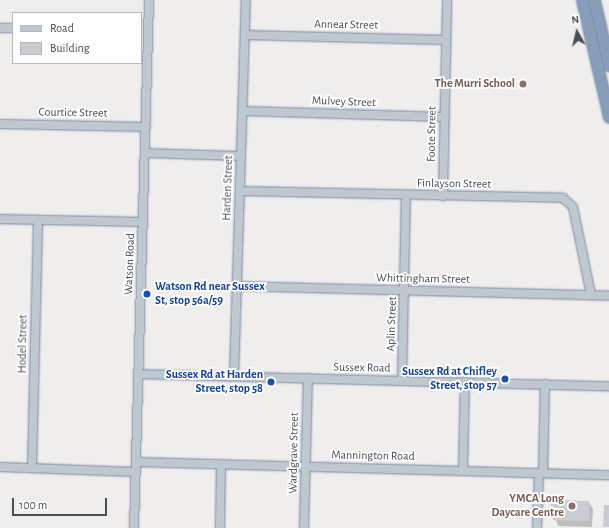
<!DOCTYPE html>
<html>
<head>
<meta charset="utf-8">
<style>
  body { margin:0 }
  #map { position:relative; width:609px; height:528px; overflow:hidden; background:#f0eded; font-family:"Alegreya Sans",sans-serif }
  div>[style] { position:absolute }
  .shadow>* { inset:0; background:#0003 }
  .building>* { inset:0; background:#caccd2 }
  .roads { filter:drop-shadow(0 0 1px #7488a5) drop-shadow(0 0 1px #7488a5) }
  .minor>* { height:8px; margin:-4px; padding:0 4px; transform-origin:4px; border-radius:4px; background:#bfc7cf }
  .highway>* { height:11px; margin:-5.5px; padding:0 5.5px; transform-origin:5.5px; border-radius:5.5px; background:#889db9 }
  .dots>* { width:11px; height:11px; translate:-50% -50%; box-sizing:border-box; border:2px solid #fff; border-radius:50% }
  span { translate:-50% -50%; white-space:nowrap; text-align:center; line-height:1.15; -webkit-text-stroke:3.5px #fff; paint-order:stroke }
  .street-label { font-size:12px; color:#474f59 }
  .education-label { font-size:12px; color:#785e54; font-weight:700 }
  .right { translate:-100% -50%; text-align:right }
  .transit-label { font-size:12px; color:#164399; font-weight:700 }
  .left { translate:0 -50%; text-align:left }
  .legend { position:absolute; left:12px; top:12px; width:130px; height:52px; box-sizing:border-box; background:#fff; border:1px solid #b5b9bd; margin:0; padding:5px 7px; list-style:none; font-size:12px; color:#474f59 }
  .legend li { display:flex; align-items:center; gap:8px; height:20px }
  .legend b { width:20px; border:1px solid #b5b9bd }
  .north { position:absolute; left:557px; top:12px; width:40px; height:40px; -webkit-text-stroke:3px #fff; paint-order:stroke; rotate:352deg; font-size:11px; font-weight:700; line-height:16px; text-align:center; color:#474f59 }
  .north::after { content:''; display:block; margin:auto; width:14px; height:18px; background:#474f59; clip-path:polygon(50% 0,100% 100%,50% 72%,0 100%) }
  .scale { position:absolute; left:12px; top:498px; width:95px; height:18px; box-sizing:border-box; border:2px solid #474f59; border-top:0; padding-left:5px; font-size:12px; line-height:14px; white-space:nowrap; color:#474f59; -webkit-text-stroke:3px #fff; paint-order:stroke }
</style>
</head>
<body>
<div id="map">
  <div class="shadow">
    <i style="clip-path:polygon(589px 502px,593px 509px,592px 527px,558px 526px,551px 503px)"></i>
  </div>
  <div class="building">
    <i style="clip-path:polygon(564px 500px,589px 501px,589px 521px,553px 520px,550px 502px,564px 503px)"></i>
    <i style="clip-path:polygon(604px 505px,609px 505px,609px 527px,603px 527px)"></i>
  </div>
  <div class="roads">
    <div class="minor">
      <i style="left:0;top:28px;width:13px"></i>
      <i style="left:245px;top:35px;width:201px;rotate:1.4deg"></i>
      <i style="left:243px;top:111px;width:202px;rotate:1.7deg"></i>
      <i style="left:0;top:124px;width:146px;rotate:1.2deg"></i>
      <i style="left:145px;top:153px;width:96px;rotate:1.8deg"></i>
      <i style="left:240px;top:191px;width:323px;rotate:1.2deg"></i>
      <i style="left:563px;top:198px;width:13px;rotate:42deg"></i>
      <i style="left:573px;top:207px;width:90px;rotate:78.4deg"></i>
      <i style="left:443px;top:196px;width:196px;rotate:-88.8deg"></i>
      <i style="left:0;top:219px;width:143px;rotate:1.2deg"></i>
      <i style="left:237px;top:286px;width:372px;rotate:1.5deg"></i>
      <i style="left:139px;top:374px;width:470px;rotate:1.5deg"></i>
      <i style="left:234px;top:376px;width:376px;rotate:-88.2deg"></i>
      <i style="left:402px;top:381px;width:186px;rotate:-88.8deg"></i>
      <i style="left:136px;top:462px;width:473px;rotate:1.6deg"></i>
      <i style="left:0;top:467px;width:136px;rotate:2.1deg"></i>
      <i style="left:32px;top:468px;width:248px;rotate:-88.6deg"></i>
      <i style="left:463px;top:470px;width:88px;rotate:-88.7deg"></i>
      <i style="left:543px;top:472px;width:88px;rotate:-88.7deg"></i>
      <i style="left:134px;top:528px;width:528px;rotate:-88.37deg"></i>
      <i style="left:220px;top:528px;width:64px;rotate:-89.1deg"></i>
      <i style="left:304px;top:528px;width:150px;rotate:-88.5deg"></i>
      <i style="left:537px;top:528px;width:55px;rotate:-87.9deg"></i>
    </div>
    <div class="highway">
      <i style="left:582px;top:0;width:120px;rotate:77deg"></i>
      <i style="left:594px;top:0;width:67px;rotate:77deg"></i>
    </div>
  </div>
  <div class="dots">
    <i style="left:523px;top:84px;background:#8d6e63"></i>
    <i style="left:147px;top:294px;background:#1a4fb4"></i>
    <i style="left:505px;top:379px;background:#1a4fb4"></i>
    <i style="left:271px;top:382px;background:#1a4fb4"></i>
    <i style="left:572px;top:506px;background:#8d6e63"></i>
  </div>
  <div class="street-label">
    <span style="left:346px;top:25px;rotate:1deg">Annear Street</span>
    <span style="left:344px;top:102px;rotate:2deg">Mulvey Street</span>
    <span style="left:73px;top:113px;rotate:1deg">Courtice Street</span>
    <span style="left:432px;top:134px;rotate:-89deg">Foote Street</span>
    <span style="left:454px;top:184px;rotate:1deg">Finlayson Street</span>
    <span style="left:228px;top:188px;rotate:-88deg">Harden Street</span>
    <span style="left:130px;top:264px;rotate:-88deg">Watson Road</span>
    <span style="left:423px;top:279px;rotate:1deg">Whittingham Street</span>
    <span style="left:392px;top:324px;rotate:-88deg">Aplin Street</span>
    <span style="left:23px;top:344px;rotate:-89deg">Hodel Street</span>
    <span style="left:362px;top:368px;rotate:1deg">Sussex Road</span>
    <span style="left:294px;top:453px;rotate:-89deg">Wardgrave Street</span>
    <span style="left:373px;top:456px;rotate:1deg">Mannington Road</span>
  </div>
  <div class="education-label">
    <span class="right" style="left:515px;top:84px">The Murri School</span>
    <span class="right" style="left:564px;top:506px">YMCA Long<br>Daycare Centre</span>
  </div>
  <div class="transit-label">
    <span class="left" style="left:155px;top:294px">Watson Rd near Sussex<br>St, stop 56a/59</span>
    <span class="right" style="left:497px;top:379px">Sussex Rd at Chifley<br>Street, stop 57</span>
    <span class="right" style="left:263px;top:382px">Sussex Rd at Harden<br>Street, stop 58</span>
  </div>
  <ul class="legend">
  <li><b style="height:5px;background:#bfc7cf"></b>Road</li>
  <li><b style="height:11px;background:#caccd2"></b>Building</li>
  </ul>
  <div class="north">N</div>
  <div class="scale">100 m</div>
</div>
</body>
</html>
